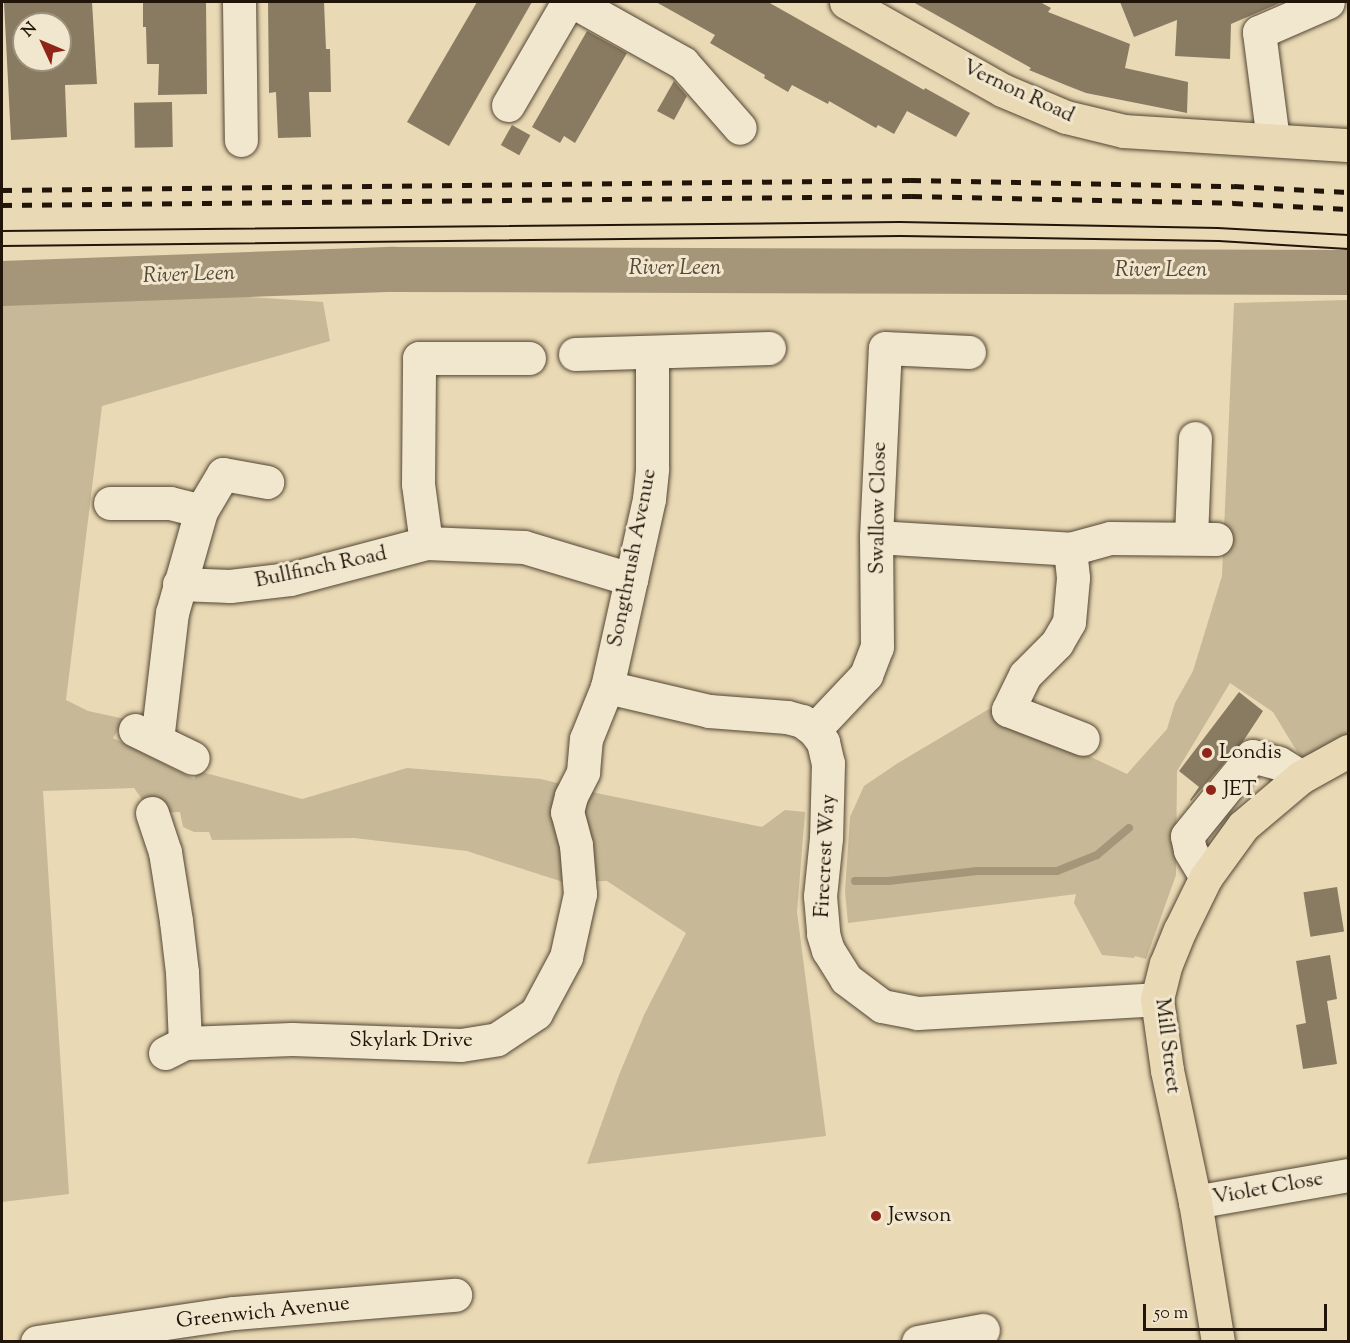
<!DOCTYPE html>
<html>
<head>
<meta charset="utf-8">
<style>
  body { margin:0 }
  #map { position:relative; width:1350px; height:1343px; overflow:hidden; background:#e9d9b4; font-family:"Sorts Mill Goudy",serif }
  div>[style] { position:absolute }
  .green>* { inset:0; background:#c7b897 }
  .stream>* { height:8px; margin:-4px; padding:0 4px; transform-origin:4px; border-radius:4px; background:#a5967a }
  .river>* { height:45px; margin:-22.5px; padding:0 22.5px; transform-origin:22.5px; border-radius:22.5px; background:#a5967a }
  .building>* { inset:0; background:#897b62; transform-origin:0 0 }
  .roads { filter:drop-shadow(0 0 2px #534634) drop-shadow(0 0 2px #534634) }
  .minor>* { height:33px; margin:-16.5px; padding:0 16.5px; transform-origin:16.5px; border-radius:16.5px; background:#f1e6ce }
  .major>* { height:33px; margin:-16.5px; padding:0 16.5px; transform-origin:16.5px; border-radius:16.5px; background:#e9d9b4 }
  .tram>* { height:1.5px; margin:-0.75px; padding:0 0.75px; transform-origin:0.75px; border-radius:0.75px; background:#211509 }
  .rail>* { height:4.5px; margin-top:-2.25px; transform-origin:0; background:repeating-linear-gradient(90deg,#211509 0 10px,transparent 0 20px) }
  .dots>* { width:16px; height:16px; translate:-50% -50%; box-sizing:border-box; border:3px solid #f1e6ce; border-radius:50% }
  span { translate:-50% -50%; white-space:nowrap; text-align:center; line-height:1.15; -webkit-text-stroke:6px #f1e6ce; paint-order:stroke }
  .street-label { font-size:21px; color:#211509 }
  .poi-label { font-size:21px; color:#211509 }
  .left { translate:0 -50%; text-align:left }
  .water-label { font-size:22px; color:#564936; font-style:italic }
  .frame { position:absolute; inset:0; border:3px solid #211509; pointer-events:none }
  .north { position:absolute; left:12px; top:12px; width:60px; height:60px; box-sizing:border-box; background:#f1e6ce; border:2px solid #9e927f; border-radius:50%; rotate:314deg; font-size:16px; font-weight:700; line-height:24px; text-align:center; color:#211509 }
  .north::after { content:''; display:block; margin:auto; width:21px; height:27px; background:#8f2418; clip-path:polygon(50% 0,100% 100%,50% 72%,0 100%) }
  .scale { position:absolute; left:1143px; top:1304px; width:184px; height:27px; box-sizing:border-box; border:3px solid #211509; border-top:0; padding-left:8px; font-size:18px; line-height:21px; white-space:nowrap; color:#211509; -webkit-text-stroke:4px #f1e6ce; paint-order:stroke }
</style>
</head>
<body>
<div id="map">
  <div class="green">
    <i style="clip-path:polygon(2px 285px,90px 286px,323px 302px,330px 341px,102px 406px,66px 700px,88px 711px,125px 719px,113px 738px,194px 779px,198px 771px,302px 799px,407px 768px,541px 779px,601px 794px,762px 827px,785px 810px,805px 812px,797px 912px,826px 1136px,587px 1164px,619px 1075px,644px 1015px,686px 933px,607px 881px,563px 882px,467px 851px,354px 838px,212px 840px,209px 832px,194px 832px,183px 827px,180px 812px,152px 813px,134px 788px,43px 791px,69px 1194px,2px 1202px)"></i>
    <i style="clip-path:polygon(1348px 300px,1348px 739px,1301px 758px,1273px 712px,1230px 683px,1177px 771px,1176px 875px,1146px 959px,1135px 956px,1134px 958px,1102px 955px,1074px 903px,1076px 894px,848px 923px,845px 892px,850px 817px,864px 786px,898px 763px,989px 709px,1127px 774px,1167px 729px,1175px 703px,1193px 671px,1222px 576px,1234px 303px)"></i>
  </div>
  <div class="stream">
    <i style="left:855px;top:881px;width:33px"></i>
    <i style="left:888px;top:881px;width:90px;rotate:-6.4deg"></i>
    <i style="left:977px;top:871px;width:80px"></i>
    <i style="left:1057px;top:871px;width:43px;rotate:-21.8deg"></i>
    <i style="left:1097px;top:855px;width:42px;rotate:-40.2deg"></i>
  </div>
  <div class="river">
    <i style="left:2px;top:283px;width:391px;rotate:-2.1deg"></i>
    <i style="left:393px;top:269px;width:955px;rotate:0.18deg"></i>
  </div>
  <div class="building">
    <i style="clip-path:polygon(evenodd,4px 2px,92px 2px,97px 84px,65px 85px,67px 137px,11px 140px,4px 2px,24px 24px,60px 24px,60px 60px,24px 60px,24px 24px)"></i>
    <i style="clip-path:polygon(143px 2px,206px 2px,207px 94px,158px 95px,159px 64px,147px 64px,146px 27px,143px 27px)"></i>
    <i style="clip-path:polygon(268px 2px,324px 2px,326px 49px,330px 49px,331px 92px,309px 92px,311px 137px,278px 138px,276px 92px,269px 93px)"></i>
    <i style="clip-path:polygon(477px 2px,532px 2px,449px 146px,407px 122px)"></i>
    <i style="clip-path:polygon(656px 2px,768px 2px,924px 90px,925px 88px,970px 113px,956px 137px,907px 111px,894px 134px,878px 125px,876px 128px,829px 101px,828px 104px,792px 85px,788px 92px,764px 78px,765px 75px,710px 43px,715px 35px)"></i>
    <i style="clip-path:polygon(913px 2px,1040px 2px,1051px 8px,1048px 12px,1130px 44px,1125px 68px,1188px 82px,1187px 113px,1086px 93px,1068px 86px,1029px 70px,1031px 68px)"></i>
    <i style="clip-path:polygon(1120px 2px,1282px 2px,1231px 24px,1230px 59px,1175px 56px,1177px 20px,1134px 37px)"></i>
    <i style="clip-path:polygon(587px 31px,627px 53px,575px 143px,564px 136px,560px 143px,532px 127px)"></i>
    <i style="clip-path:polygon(674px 81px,687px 96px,674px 120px,657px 111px)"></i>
    <i style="left:172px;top:102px;width:45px;height:38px;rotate:89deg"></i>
    <i style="left:512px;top:125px;width:21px;height:23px;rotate:29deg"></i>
    <i style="clip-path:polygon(1239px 692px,1263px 711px,1244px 740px,1191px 801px,1190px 800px,1199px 787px,1179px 771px)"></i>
    <i style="left:1337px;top:887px;width:45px;height:34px;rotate:81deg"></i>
    <i style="clip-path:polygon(1330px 955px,1337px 999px,1327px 1001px,1337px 1064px,1303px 1069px,1296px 1025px,1306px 1023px,1296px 961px)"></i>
  </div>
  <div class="roads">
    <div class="minor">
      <i style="left:239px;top:2px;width:138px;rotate:89.2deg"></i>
      <i style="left:574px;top:2px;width:125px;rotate:29.2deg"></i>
      <i style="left:683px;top:63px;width:86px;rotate:48.8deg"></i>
      <i style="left:508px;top:105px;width:119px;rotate:-59.8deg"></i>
      <i style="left:1273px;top:140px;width:109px;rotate:-97.4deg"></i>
      <i style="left:1259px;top:32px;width:75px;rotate:-23.5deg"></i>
      <i style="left:575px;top:354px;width:194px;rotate:-1.8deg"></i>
      <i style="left:110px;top:503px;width:60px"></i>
      <i style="left:170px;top:503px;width:32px;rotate:14deg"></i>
      <i style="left:201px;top:511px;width:43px;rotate:-59.3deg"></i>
      <i style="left:223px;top:474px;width:45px;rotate:10.3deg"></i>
      <i style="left:876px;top:537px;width:194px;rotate:3.5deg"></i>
      <i style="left:1070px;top:549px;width:41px;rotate:-15.4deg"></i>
      <i style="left:1110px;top:538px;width:106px;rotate:0.5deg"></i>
      <i style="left:1191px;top:537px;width:99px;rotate:-87.7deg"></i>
      <i style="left:426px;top:543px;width:60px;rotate:-97.7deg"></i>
      <i style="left:418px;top:484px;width:126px;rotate:-89.5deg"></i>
      <i style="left:419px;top:358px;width:110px"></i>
      <i style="left:1070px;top:549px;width:29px;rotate:84deg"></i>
      <i style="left:1073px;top:578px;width:44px;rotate:95.2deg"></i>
      <i style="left:1069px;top:622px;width:24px;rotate:120deg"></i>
      <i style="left:1057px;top:643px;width:45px;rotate:135deg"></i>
      <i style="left:1025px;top:675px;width:39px;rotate:116deg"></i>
      <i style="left:1008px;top:710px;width:80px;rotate:21.1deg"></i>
      <i style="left:179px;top:584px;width:51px;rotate:2.2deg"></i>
      <i style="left:230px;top:586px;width:60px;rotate:-6.7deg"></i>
      <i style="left:290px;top:579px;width:141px;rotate:-14.8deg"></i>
      <i style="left:426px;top:543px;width:98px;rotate:2.3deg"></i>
      <i style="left:524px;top:547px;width:112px;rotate:16.7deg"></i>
      <i style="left:607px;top:687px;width:105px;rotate:13.2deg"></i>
      <i style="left:709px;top:711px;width:78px;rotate:4.4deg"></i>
      <i style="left:787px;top:717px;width:16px;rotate:15deg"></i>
      <i style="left:802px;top:721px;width:15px;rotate:37deg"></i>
      <i style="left:814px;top:730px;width:15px;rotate:53deg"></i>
      <i style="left:823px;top:742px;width:22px;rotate:77deg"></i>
      <i style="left:828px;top:763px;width:75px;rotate:91.5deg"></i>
      <i style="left:826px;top:838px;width:58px;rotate:95.9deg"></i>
      <i style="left:820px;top:896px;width:38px;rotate:85deg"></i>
      <i style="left:823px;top:934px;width:17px;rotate:73deg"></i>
      <i style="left:828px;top:950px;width:34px;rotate:58deg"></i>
      <i style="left:846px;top:979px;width:45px;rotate:36.9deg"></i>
      <i style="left:882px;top:1006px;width:36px;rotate:11deg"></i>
      <i style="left:917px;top:1013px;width:240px;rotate:-3.3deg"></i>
      <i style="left:135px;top:730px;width:64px;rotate:25.8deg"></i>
      <i style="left:814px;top:730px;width:76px;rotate:-46.6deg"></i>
      <i style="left:866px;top:675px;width:30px;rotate:-69deg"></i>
      <i style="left:877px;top:647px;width:110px;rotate:-90.5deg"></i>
      <i style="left:876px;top:537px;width:189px;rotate:-87.3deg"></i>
      <i style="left:885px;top:348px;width:84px;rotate:2.7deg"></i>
      <i style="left:157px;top:740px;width:128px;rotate:-83.3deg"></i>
      <i style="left:172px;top:613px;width:106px;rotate:-74.1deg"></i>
      <i style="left:152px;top:813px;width:41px;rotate:71.6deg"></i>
      <i style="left:165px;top:852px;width:70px;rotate:80.9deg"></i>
      <i style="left:176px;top:921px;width:51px;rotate:83.3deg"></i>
      <i style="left:182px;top:972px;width:71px;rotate:87.6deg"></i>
      <i style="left:1206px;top:877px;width:31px;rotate:-121deg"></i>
      <i style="left:1190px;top:850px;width:14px;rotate:-102deg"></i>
      <i style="left:1187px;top:836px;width:103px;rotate:-50.9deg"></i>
      <i style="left:1252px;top:756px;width:28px;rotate:15deg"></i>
      <i style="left:1279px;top:763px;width:26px;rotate:32deg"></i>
      <i style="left:165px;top:1053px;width:22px;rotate:-27deg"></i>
      <i style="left:185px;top:1043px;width:107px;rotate:-2.1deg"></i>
      <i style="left:292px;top:1039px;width:169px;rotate:2deg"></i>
      <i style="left:461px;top:1045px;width:36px;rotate:-9deg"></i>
      <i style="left:497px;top:1039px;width:47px;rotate:-33.7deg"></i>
      <i style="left:536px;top:1013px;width:64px;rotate:-61.8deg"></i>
      <i style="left:566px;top:957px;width:65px;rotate:-77.5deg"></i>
      <i style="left:580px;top:894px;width:49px;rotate:-94.7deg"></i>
      <i style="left:576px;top:845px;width:34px;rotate:-105deg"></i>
      <i style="left:567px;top:812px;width:16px;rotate:-76deg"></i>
      <i style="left:571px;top:796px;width:27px;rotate:-63deg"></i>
      <i style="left:583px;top:772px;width:33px;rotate:-85deg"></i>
      <i style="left:586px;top:739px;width:56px;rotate:-68deg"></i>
      <i style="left:607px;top:687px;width:193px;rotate:-77.4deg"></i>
      <i style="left:649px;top:499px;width:31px;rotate:-84deg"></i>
      <i style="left:652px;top:468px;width:116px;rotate:-90deg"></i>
      <i style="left:1195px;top:1202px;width:155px;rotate:-10deg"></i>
      <i style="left:37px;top:1342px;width:199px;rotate:-8.4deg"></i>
      <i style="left:234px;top:1313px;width:222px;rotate:-4.7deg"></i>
      <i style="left:918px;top:1342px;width:66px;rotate:-10.5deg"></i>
    </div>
    <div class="major">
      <i style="left:846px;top:2px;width:179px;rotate:29.4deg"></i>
      <i style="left:1002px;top:90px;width:69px;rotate:22.9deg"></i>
      <i style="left:1066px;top:117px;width:60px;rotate:13.6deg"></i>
      <i style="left:1124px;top:131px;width:224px;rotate:3.6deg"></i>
      <i style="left:1218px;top:1342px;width:142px;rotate:-99.3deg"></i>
      <i style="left:1195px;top:1202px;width:135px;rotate:-102deg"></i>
      <i style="left:1167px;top:1070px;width:72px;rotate:-98deg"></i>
      <i style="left:1157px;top:999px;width:36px;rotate:-76deg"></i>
      <i style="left:1166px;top:964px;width:37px;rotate:-68deg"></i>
      <i style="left:1180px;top:930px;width:59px;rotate:-63.9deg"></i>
      <i style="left:1206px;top:877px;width:63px;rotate:-54deg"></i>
      <i style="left:1243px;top:826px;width:76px;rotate:-40.2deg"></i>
      <i style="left:1301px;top:777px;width:54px;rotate:-29deg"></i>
    </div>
  </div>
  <div class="tram">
    <i style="left:2px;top:231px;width:898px;rotate:-0.57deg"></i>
    <i style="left:900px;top:222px;width:318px;rotate:1.1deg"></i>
    <i style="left:1218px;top:228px;width:130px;rotate:3.1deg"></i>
    <i style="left:2px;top:246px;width:899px;rotate:-0.64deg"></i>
    <i style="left:901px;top:236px;width:318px;rotate:0.9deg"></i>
    <i style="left:1219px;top:241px;width:129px;rotate:3.5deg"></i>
  </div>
  <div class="rail">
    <i style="left:2px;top:190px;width:909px;rotate:-0.63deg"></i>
    <i style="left:911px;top:180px;width:323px;rotate:1.1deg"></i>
    <i style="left:1234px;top:186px;width:114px;rotate:3deg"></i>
    <i style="left:2px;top:205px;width:910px;rotate:-0.57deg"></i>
    <i style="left:912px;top:196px;width:321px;rotate:1.2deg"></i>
    <i style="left:1233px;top:203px;width:115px;rotate:3deg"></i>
  </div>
  <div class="dots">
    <i style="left:1207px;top:753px;background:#8f2418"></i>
    <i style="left:1211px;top:790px;background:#8f2418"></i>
    <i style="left:876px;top:1216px;background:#8f2418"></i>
  </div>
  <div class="street-label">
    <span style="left:1018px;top:92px;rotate:25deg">Vernon Road</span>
    <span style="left:879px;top:508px;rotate:-89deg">Swallow Close</span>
    <span style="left:633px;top:558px;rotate:-79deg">Songthrush Avenue</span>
    <span style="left:321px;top:568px;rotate:-12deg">Bullfinch Road</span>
    <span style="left:826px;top:856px;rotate:-87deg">Firecrest Way</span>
    <span style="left:411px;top:1041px">Skylark Drive</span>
    <span style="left:1167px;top:1046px;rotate:83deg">Mill Street</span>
    <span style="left:1268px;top:1189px;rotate:-10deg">Violet Close</span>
    <span style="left:263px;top:1313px;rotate:-6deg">Greenwich Avenue</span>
  </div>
  <div class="poi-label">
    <span class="left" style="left:1219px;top:753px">Londis</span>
    <span class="left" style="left:1223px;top:790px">JET</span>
    <span class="left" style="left:888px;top:1216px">Jewson</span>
  </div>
  <div class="water-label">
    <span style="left:675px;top:270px">River Leen</span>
    <span style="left:1161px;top:272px">River Leen</span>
    <span style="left:189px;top:276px;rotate:-2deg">River Leen</span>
  </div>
  <div class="frame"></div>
  <div class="north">N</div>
  <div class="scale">50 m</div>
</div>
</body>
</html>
